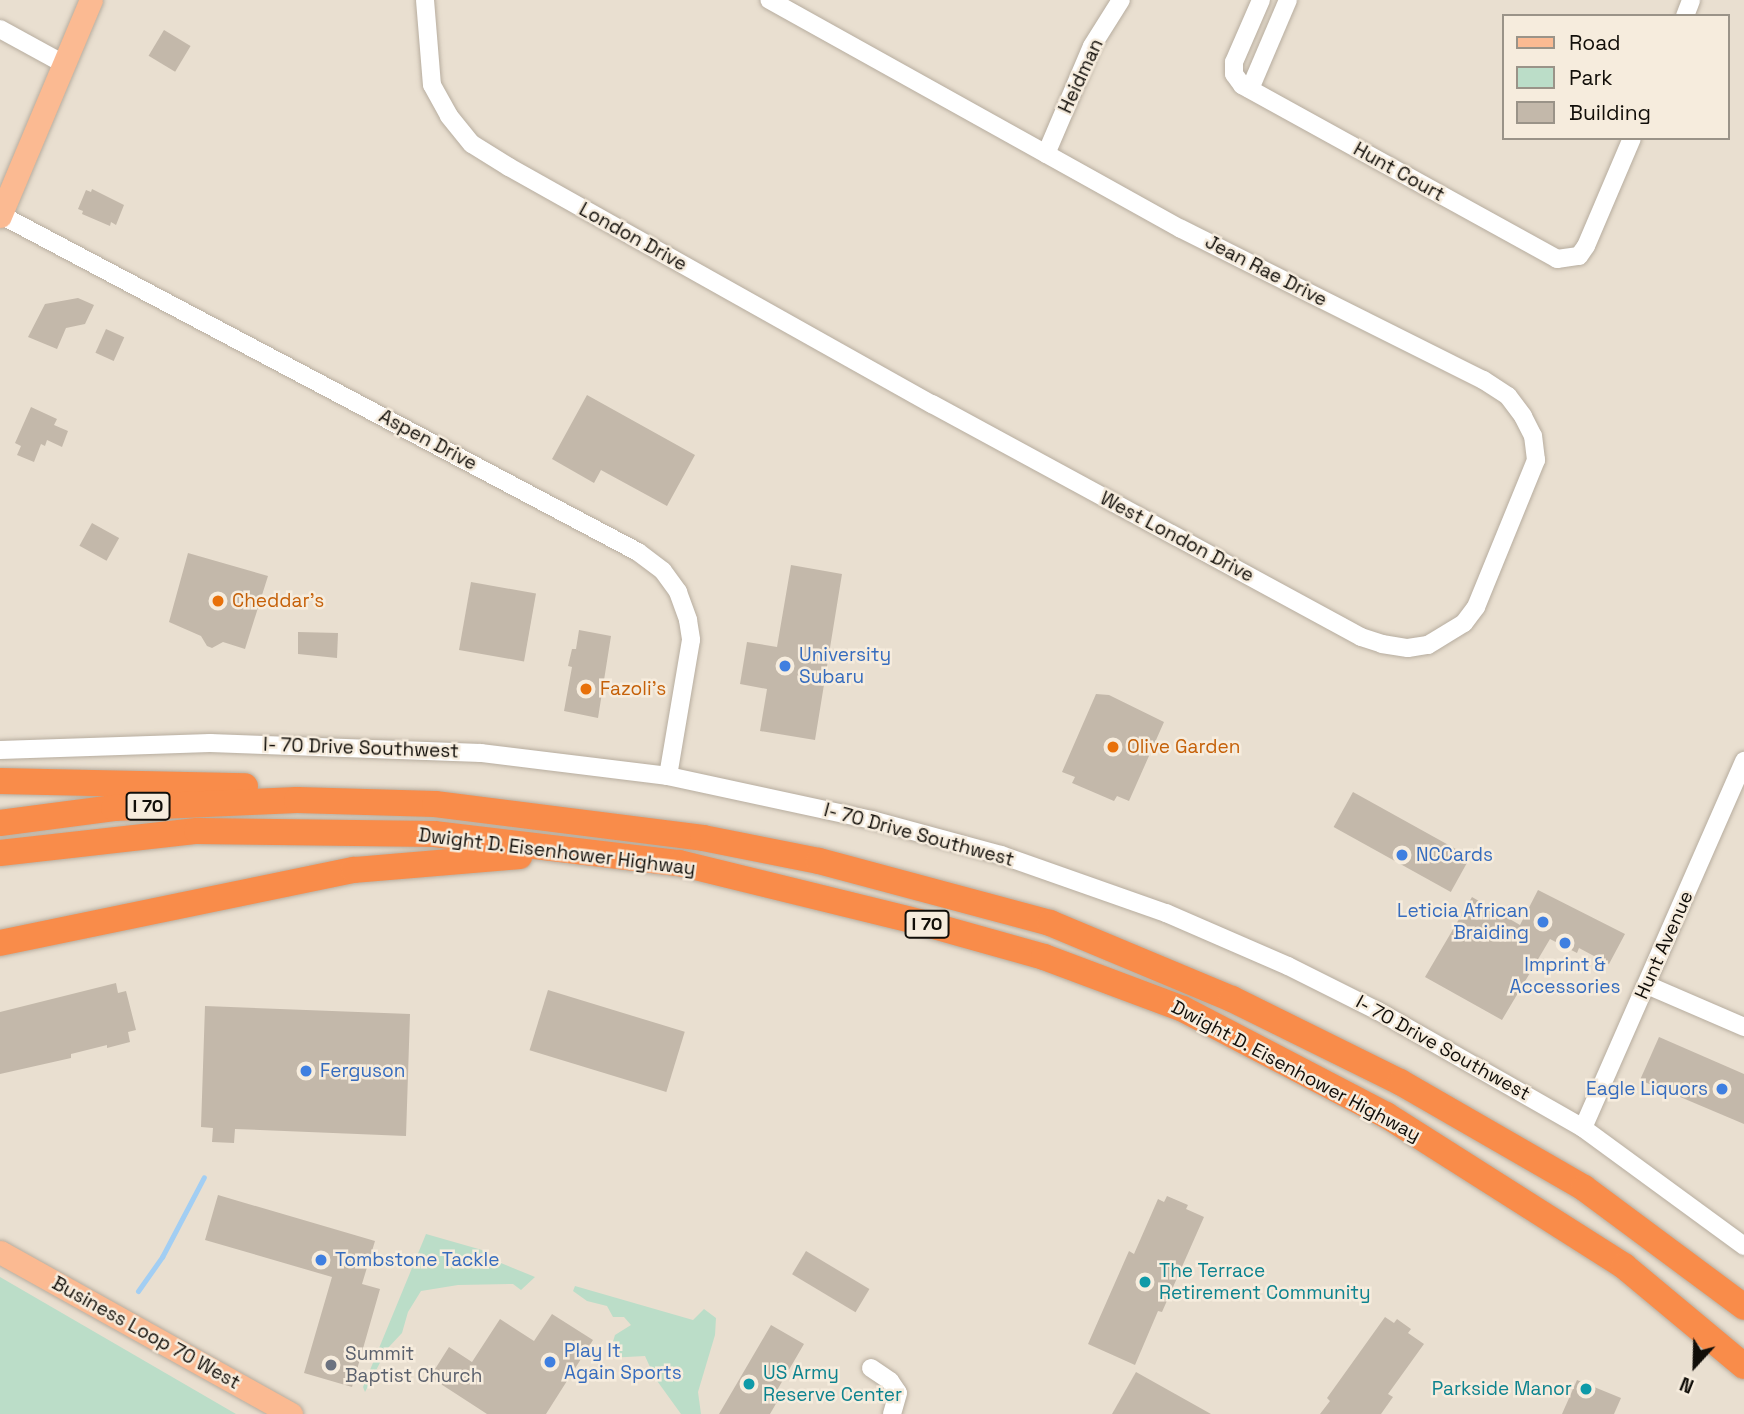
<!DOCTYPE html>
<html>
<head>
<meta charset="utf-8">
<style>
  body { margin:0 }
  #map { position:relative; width:1744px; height:1414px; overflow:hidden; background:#e9dfd0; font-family:"Space Grotesk",sans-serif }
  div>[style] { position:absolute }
  .green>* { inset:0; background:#bbddc8 }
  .stream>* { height:5px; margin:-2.5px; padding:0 2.5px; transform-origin:2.5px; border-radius:2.5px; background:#a2cef3 }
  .building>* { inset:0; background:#c3b8aa; transform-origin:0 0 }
  .roads { filter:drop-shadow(0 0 2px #b7ad9f) drop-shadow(0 0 2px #b7ad9f) }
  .minor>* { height:18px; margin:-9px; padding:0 9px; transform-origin:9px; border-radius:9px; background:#fff }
  .major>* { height:23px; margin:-11.5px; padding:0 11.5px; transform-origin:11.5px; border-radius:11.5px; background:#fbba92 }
  .highway>* { height:26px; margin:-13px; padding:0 13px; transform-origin:13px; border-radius:13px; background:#f98c4a }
  .dots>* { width:19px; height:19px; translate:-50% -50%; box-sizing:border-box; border:4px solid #f6ecdd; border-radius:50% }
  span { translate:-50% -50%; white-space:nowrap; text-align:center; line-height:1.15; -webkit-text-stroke:5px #f6ecdd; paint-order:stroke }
  .shield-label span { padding:2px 5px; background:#f6ecdd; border:2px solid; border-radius:5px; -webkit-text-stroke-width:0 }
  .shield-label { font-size:18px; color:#110e09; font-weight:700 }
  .street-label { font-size:19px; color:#110e09 }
  .food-label { font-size:19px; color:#c56008 }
  .left { translate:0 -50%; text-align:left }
  .shop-label { font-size:19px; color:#366cbe }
  .right { translate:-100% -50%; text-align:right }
  .culture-label { font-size:19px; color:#0d838f }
  .worship-label { font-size:19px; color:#5b616d }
  .legend { position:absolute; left:1502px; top:14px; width:228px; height:126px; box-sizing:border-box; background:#f6ecdd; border:2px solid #9a9388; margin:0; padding:9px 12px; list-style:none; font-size:21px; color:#110e09 }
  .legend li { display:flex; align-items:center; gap:14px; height:35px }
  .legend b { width:35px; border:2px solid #9a9388 }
  .north { position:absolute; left:1660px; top:1330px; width:70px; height:70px; -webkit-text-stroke:5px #f6ecdd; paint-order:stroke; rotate:202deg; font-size:19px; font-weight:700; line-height:28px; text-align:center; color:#110e09 }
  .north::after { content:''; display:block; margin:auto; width:24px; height:32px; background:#110e09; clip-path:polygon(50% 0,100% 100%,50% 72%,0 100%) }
</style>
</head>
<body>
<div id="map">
  <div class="green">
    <i style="clip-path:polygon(426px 1234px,482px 1250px,496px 1261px,535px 1277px,521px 1290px,513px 1284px,458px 1285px,421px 1291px,408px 1312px,402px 1333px,387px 1349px,365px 1392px,363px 1387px)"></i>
    <i style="clip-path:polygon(0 1277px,236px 1414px,0 1414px)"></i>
    <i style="clip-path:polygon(575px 1286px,693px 1320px,704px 1309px,716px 1318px,715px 1335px,698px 1392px,701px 1414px,681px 1414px,655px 1378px,645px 1356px,608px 1358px,615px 1335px,631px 1325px,624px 1317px,613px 1317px,607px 1306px,587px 1301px,573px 1291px)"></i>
  </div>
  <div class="stream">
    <i style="left:138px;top:1291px;width:42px;rotate:-54.8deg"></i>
    <i style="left:162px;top:1257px;width:90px;rotate:-62.3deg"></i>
  </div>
  <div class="building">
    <i style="left:164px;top:30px;width:31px;height:30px;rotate:31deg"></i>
    <i style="clip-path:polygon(92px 189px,124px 205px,116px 225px,111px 222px,110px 226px,82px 214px,83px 211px,78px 209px,86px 190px,91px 192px)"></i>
    <i style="clip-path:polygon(78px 298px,94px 305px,85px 324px,66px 328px,57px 349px,28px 337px,45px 304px)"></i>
    <i style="left:106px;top:329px;width:20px;height:26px;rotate:24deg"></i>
    <i style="clip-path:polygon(587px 395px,695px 455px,667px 506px,601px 470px,594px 483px,552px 459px)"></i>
    <i style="clip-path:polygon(31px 407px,57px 419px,54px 425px,68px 431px,62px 447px,47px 440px,45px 446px,41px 444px,34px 462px,17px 455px,21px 446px,15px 443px)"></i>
    <i style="left:92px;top:523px;width:31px;height:26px;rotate:29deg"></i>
    <i style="clip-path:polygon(188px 553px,268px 576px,245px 649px,223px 642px,212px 648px,207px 646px,201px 636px,169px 622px)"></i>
    <i style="clip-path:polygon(791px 565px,842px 574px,815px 740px,760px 731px,767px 689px,740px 684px,747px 642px,777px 647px)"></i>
    <i style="left:471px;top:582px;width:66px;height:69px;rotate:10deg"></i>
    <i style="clip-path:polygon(579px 630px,611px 636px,598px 718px,564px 711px,572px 667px,568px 666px,572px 649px,576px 649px)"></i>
    <i style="clip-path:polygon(298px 632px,338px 633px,337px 658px,298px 654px)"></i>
    <i style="clip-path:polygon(1096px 694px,1109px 695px,1164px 722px,1129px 801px,1117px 796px,1114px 801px,1072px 783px,1075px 777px,1062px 772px)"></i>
    <i style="left:1353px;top:792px;width:134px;height:40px;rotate:29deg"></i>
    <i style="clip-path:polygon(1538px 890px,1625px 934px,1609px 964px,1579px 948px,1577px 953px,1550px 939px,1502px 1020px,1425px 977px,1472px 897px,1520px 925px)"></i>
    <i style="clip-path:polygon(116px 983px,118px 993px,126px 991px,136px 1030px,128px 1032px,130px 1042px,107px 1048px,107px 1045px,71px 1054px,71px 1058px,0 1074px,0 1012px)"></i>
    <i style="left:548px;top:990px;width:143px;height:63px;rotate:17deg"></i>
    <i style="clip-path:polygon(205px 1006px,410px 1014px,406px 1136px,235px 1129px,234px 1143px,212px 1142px,213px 1128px,201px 1127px)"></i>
    <i style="clip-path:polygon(1659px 1037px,1744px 1074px,1744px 1124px,1640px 1080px)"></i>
    <i style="clip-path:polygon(218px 1195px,375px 1241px,362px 1284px,380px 1289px,352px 1387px,304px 1373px,332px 1277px,205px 1240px)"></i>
    <i style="clip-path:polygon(1167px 1196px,1188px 1205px,1186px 1209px,1204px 1217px,1162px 1312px,1158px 1311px,1135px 1365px,1088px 1344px,1129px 1251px,1134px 1254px,1158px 1199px,1164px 1202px)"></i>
    <i style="left:806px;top:1251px;width:74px;height:27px;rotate:31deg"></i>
    <i style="clip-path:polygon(552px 1314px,593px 1340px,546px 1414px,487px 1414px,430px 1377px,449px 1347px,472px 1362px,500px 1319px,534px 1341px)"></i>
    <i style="clip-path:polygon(1385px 1317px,1394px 1323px,1397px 1319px,1411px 1329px,1408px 1333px,1424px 1344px,1388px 1394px,1393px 1397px,1381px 1414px,1320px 1414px,1330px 1401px,1327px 1398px)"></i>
    <i style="clip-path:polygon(771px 1325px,804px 1344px,776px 1392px,781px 1395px,770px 1414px,719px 1414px)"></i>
    <i style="clip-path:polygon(1136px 1372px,1211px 1414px,1112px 1414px)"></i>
    <i style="clip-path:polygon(1577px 1380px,1621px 1398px,1614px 1414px,1562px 1414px)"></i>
  </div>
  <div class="roads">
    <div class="minor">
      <i style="left:425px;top:0;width:85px;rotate:85.3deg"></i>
      <i style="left:432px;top:85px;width:35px;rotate:61deg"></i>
      <i style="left:449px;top:116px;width:36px;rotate:51deg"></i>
      <i style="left:472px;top:144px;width:44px;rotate:31.9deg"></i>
      <i style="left:509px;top:167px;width:485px;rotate:29.3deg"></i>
      <i style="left:932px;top:404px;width:488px;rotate:28.5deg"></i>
      <i style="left:1361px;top:637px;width:22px;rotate:18deg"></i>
      <i style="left:1382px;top:644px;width:26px;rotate:9deg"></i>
      <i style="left:1408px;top:648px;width:20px;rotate:-9deg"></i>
      <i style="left:1428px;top:645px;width:42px;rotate:-31.4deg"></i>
      <i style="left:1464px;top:623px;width:20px;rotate:-53deg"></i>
      <i style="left:1476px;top:607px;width:159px;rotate:-67.8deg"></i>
      <i style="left:1536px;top:460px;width:24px;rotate:-97deg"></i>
      <i style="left:1533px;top:436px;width:22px;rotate:-117deg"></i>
      <i style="left:1523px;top:416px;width:25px;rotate:-127deg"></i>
      <i style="left:1508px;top:396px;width:30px;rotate:-147deg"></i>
      <i style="left:1483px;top:380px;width:338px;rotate:-153.4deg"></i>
      <i style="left:1181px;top:229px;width:471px;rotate:-150.9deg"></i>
      <i style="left:1261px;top:0;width:68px;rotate:113.5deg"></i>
      <i style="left:1234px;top:62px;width:12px;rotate:90deg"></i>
      <i style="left:1234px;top:74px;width:14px;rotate:54deg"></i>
      <i style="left:1242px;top:85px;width:360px;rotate:28.9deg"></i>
      <i style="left:1557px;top:259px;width:22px;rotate:-8deg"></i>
      <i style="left:1579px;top:256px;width:12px;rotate:-55deg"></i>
      <i style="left:1586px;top:246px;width:117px;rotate:-66.9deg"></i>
      <i style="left:1685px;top:16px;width:17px;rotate:-69deg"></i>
      <i style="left:0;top:29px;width:73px;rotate:28.7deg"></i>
      <i style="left:1250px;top:89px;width:97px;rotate:-66.9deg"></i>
      <i style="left:1046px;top:154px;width:117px;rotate:-66.9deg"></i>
      <i style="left:1092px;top:46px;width:54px;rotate:-57.8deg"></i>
      <i style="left:1px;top:215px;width:721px;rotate:27.88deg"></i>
      <i style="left:638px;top:552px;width:31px;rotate:37deg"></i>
      <i style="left:663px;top:571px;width:26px;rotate:54deg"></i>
      <i style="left:678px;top:592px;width:30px;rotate:70deg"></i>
      <i style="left:688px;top:620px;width:20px;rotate:81deg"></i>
      <i style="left:691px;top:640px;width:138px;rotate:99.6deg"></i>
      <i style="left:0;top:750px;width:210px;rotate:-1.9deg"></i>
      <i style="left:210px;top:743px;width:271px;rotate:2.1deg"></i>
      <i style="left:481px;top:753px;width:188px;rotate:7deg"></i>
      <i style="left:668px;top:776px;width:209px;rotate:12.2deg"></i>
      <i style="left:872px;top:820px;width:134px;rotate:15.2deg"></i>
      <i style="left:1001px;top:855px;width:175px;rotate:19.4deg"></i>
      <i style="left:1166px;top:913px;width:133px;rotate:23.5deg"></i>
      <i style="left:1288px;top:966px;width:101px;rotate:26.6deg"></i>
      <i style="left:1378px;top:1011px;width:236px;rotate:29.7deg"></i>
      <i style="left:1583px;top:1128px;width:200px;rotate:36.2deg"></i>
      <i style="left:1647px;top:985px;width:106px;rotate:23.4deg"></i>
      <i style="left:1583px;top:1128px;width:401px;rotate:-66.3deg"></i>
      <i style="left:871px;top:1368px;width:23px;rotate:34deg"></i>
      <i style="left:890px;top:1381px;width:14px;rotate:56deg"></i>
      <i style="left:898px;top:1393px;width:22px;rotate:106deg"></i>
    </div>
    <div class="major">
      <i style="left:0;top:216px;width:234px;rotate:-67.2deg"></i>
      <i style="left:0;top:1252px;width:333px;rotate:29.1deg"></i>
    </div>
    <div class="highway">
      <i style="left:0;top:781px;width:245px;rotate:1.2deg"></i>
      <i style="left:0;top:823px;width:115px;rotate:-7.5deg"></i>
      <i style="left:114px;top:808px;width:183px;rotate:-2.5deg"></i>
      <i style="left:297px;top:800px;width:138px;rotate:1.7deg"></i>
      <i style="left:435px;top:804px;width:270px;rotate:7.2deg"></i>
      <i style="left:703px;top:838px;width:118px;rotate:11.2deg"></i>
      <i style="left:819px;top:861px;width:239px;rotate:15deg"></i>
      <i style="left:1050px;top:923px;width:197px;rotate:22.7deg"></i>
      <i style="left:1232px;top:999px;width:187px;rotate:26.3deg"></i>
      <i style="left:1400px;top:1082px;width:212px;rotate:29.9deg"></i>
      <i style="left:1584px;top:1188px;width:199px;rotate:36.6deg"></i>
      <i style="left:0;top:853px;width:198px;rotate:-6.4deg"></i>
      <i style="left:197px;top:831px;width:237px;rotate:0.7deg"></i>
      <i style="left:434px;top:834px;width:247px;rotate:6.8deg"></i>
      <i style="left:679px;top:863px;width:251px;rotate:13.8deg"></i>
      <i style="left:923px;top:923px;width:126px;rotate:15.7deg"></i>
      <i style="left:1044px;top:957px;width:148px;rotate:20.5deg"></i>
      <i style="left:1183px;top:1009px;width:229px;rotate:27.6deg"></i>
      <i style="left:1386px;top:1115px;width:282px;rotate:32.4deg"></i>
      <i style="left:1624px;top:1266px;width:156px;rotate:39.8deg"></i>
      <i style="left:0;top:943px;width:361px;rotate:-11.7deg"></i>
      <i style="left:354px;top:870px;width:166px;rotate:-4.8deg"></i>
    </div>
  </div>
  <div class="dots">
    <i style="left:218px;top:601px;background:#e8710a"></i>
    <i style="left:785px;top:666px;background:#3f7fe0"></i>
    <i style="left:586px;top:689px;background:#e8710a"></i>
    <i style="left:1113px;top:747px;background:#e8710a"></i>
    <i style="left:1402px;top:855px;background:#3f7fe0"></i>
    <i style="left:1543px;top:922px;background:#3f7fe0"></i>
    <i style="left:1565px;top:943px;background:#3f7fe0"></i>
    <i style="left:306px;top:1071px;background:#3f7fe0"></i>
    <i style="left:1722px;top:1089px;background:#3f7fe0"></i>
    <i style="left:321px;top:1260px;background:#3f7fe0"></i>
    <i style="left:1145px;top:1282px;background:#0f9aa8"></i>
    <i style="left:550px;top:1362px;background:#3f7fe0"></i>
    <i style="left:331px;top:1365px;background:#6b7280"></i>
    <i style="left:749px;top:1384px;background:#0f9aa8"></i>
    <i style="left:1586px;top:1389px;background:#0f9aa8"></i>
  </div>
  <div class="shield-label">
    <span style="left:148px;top:806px">I 70</span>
    <span style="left:927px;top:924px">I 70</span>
  </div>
  <div class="street-label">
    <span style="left:1081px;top:76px;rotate:-65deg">Heidman</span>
    <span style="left:1399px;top:172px;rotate:29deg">Hunt Court</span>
    <span style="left:633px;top:237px;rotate:29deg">London Drive</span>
    <span style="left:1266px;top:271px;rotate:27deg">Jean Rae Drive</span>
    <span style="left:428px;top:440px;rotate:28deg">Aspen Drive</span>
    <span style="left:1177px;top:537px;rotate:28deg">West London Drive</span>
    <span style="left:361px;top:748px;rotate:2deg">I- 70 Drive Southwest</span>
    <span style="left:919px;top:835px;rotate:15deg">I- 70 Drive Southwest</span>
    <span style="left:557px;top:852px;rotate:7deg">Dwight D. Eisenhower Highway</span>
    <span style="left:1664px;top:945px;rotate:-66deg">Hunt Avenue</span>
    <span style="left:1443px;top:1048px;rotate:29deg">I- 70 Drive Southwest</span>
    <span style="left:1296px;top:1071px;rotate:28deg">Dwight D. Eisenhower Highway</span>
    <span style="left:146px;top:1333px;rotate:29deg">Business Loop 70 West</span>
  </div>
  <div class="food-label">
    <span class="left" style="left:232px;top:601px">Cheddar's</span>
    <span class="left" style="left:600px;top:689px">Fazoli's</span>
    <span class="left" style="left:1127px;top:747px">Olive Garden</span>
  </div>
  <div class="shop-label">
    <span class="left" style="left:799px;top:666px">University<br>Subaru</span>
    <span class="left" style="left:1416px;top:855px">NCCards</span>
    <span class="right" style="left:1529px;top:922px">Leticia African<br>Braiding</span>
    <span style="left:1565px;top:976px">Imprint &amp;<br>Accessories</span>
    <span class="left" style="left:320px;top:1071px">Ferguson</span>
    <span class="right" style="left:1708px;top:1089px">Eagle Liquors</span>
    <span class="left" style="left:335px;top:1260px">Tombstone Tackle</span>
    <span class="left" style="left:564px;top:1362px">Play It<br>Again Sports</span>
  </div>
  <div class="culture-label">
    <span class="left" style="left:1159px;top:1282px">The Terrace<br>Retirement Community</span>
    <span class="left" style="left:763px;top:1384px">US Army<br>Reserve Center</span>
    <span class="right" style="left:1572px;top:1389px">Parkside Manor</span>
  </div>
  <div class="worship-label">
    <span class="left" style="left:345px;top:1365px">Summit<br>Baptist Church</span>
  </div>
  <ul class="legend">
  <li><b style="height:9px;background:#fbba92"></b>Road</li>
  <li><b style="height:19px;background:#bbddc8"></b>Park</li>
  <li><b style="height:19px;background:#c3b8aa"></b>Building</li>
  </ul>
  <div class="north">N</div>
</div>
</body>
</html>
